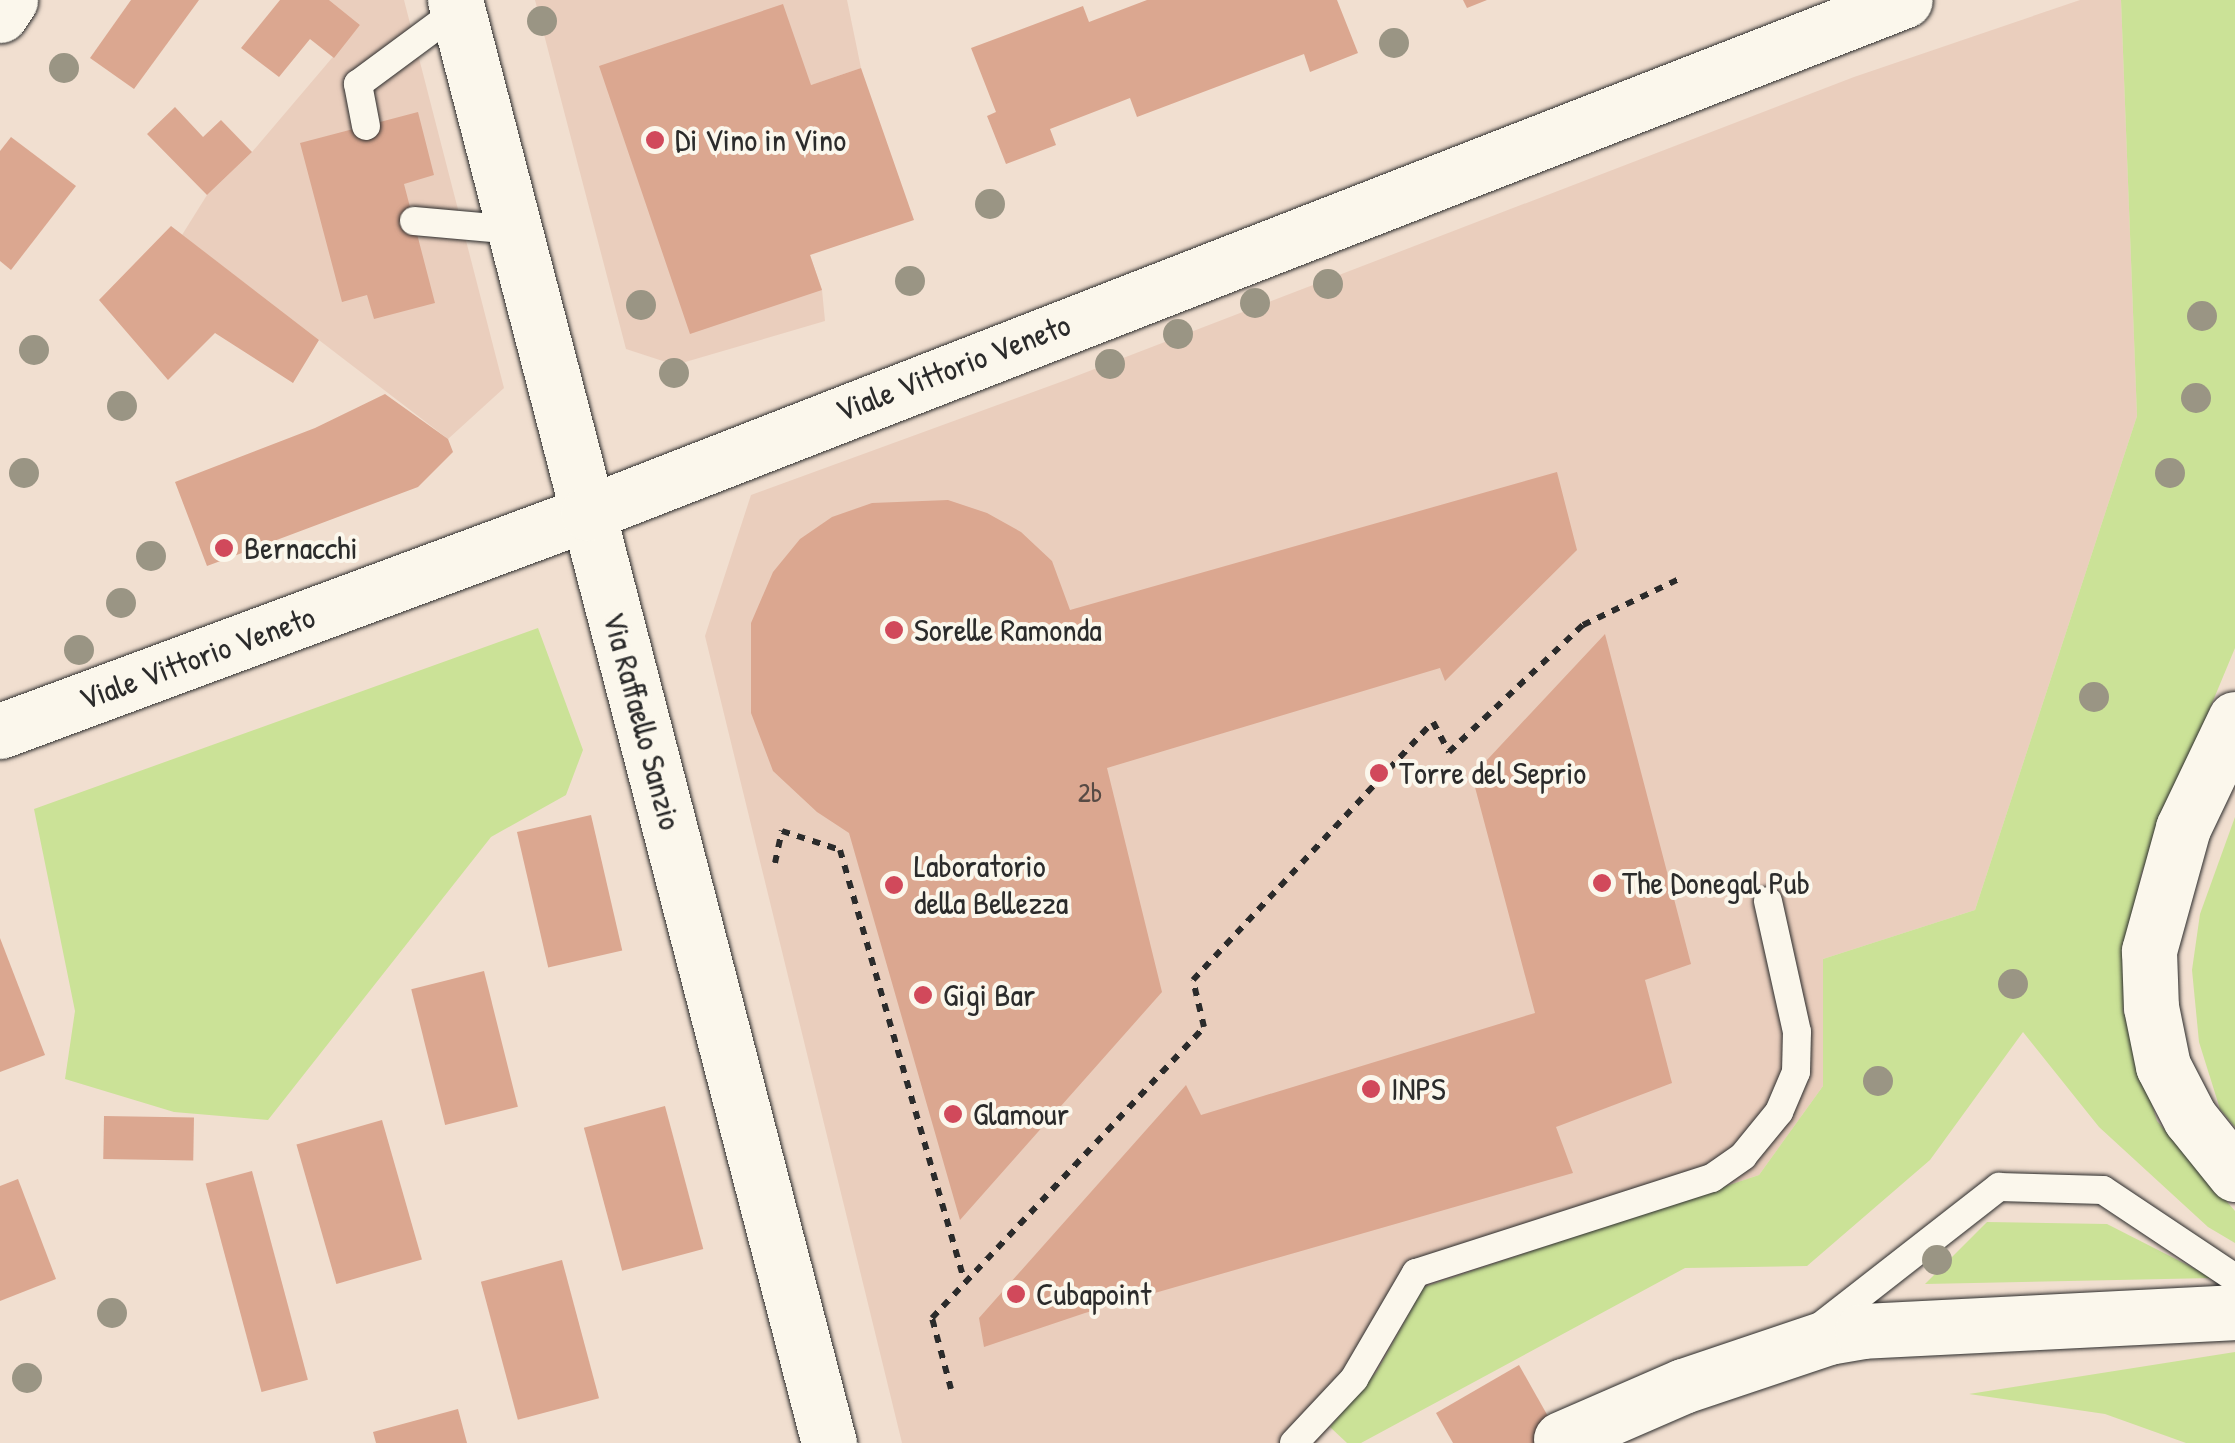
<!DOCTYPE html>
<html>
<head>
<meta charset="utf-8">
<style>
  body { margin:0 }
  #map { position:relative; width:2235px; height:1443px; overflow:hidden; background:#f1dfd0; font-family:"Patrick Hand",sans-serif }
  div>[style] { position:absolute }
  .built>* { inset:0; background:#eacebd }
  .green>* { inset:0; background:#cbe297 }
  .building>* { inset:0; background:#dba790; transform-origin:0 0 }
  .path>* { height:6px; margin-top:-3px; transform-origin:0; background:repeating-linear-gradient(90deg,#2b2b2b 0 8px,transparent 0 16px) }
  .roads { filter:drop-shadow(0 0 2px #2b2b2b) drop-shadow(0 0 2px #2b2b2b) }
  .service>* { height:28px; margin:-14px; padding:0 14px; transform-origin:14px; border-radius:14px; background:#fbf7ec }
  .minor>* { height:55px; margin:-27.5px; padding:0 27.5px; transform-origin:27.5px; border-radius:27.5px; background:#fbf7ec }
  .tertiary>* { height:55px; margin:-27.5px; padding:0 27.5px; transform-origin:27.5px; border-radius:27.5px; background:#fbf7ec }
  .secondary>* { height:55px; margin:-27.5px; padding:0 27.5px; transform-origin:27.5px; border-radius:27.5px; background:#fbf7ec }
  .motorway>* { height:55px; margin:-27.5px; padding:0 27.5px; transform-origin:27.5px; border-radius:27.5px; background:#fbf7ec }
  .trees>* { width:30px; height:30px; margin:-15px; border-radius:50%; background:#9a9584 }
  .dots>* { width:28px; height:28px; translate:-50% -50%; box-sizing:border-box; border:5px solid #fbf7ec; border-radius:50% }
  span { translate:-50% -50%; white-space:nowrap; text-align:center; line-height:1.15; -webkit-text-stroke:8px #fbf7ec; paint-order:stroke }
  .number-label { font-size:28px; color:#574a44 }
  .number-label span { -webkit-text-stroke-width:0 }
  .poi-label { font-size:32px; color:#2b2b2b }
  .left { translate:0 -50%; text-align:left }
  .street-label { font-size:32px; color:#2b2b2b }
</style>
</head>
<body>
<div id="map">
  <div class="built">
    <i style="clip-path:polygon(329px 0,404px 0,504px 388px,448px 439px,182px 235px,207px 195px,252px 152px,360px 25px)"></i>
    <i style="clip-path:polygon(535px 0,847px 0,861px 68px,709px 120px,810px 255px,822px 290px,825px 321px,675px 365px,626px 349px)"></i>
    <i style="clip-path:polygon(2080px 0,2121px 0,2137px 416px,1975px 910px,1823px 959px,1823px 1086px,1759px 1175px,1424px 1287px,1377px 1371px,1316px 1443px,902px 1443px,705px 636px,751px 495px,1066px 380px,1854px 77px)"></i>
  </div>
  <div class="green">
    <i style="clip-path:polygon(2121px 0,2235px 0,2235px 648px,2141px 874px,2123px 1010px,2157px 1121px,2235px 1211px,2235px 1243px,2208px 1227px,2099px 1127px,2023px 1032px,1930px 1160px,1807px 1266px,1685px 1268px,1361px 1443px,1347px 1443px,1330px 1427px,1377px 1371px,1424px 1287px,1759px 1175px,1823px 1086px,1823px 959px,1975px 910px,2137px 416px)"></i>
    <i style="clip-path:polygon(538px 628px,583px 750px,566px 795px,491px 837px,268px 1120px,174px 1112px,65px 1079px,75px 1011px,34px 809px)"></i>
    <i style="clip-path:polygon(2235px 817px,2235px 1127px,2220px 1109px,2199px 1042px,2192px 970px,2200px 914px)"></i>
    <i style="clip-path:polygon(1987px 1222px,2107px 1224px,2213px 1278px,1925px 1284px)"></i>
    <i style="clip-path:polygon(2235px 1352px,2235px 1443px,2186px 1443px,2105px 1414px,1969px 1394px)"></i>
  </div>
  <div class="building">
    <i style="clip-path:polygon(131px 0,199px 0,134px 89px,90px 58px)"></i>
    <i style="clip-path:polygon(280px 0,329px 0,360px 25px,334px 58px,310px 39px,279px 77px,241px 48px)"></i>
    <i style="clip-path:polygon(1147px 0,1337px 0,1358px 53px,1310px 72px,1304px 54px,1137px 117px,1130px 98px,1050px 129px,1056px 145px,1006px 164px,987px 116px,996px 112px,971px 48px,1083px 6px,1089px 22px)"></i>
    <i style="clip-path:polygon(1463px 0,1487px 0,1467px 8px)"></i>
    <i style="clip-path:polygon(783px 4px,811px 85px,861px 68px,914px 220px,810px 255px,822px 290px,690px 334px,599px 66px)"></i>
    <i style="clip-path:polygon(175px 107px,203px 137px,221px 120px,252px 152px,207px 195px,147px 134px)"></i>
    <i style="clip-path:polygon(418px 112px,434px 175px,404px 184px,435px 303px,374px 319px,367px 295px,342px 302px,300px 143px)"></i>
    <i style="clip-path:polygon(11px 137px,76px 186px,11px 270px,0 261px,0 151px)"></i>
    <i style="clip-path:polygon(171px 226px,319px 340px,293px 383px,215px 333px,168px 380px,99px 300px)"></i>
    <i style="clip-path:polygon(385px 394px,448px 439px,453px 452px,418px 487px,207px 566px,175px 482px,315px 428px)"></i>
    <i style="clip-path:polygon(1557px 472px,1577px 550px,1445px 681px,1440px 668px,1107px 768px,1162px 992px,960px 1220px,849px 833px,817px 812px,773px 771px,751px 713px,751px 623px,773px 572px,800px 539px,832px 517px,872px 503px,948px 500px,987px 513px,1021px 532px,1052px 561px,1070px 610px)"></i>
    <i style="clip-path:polygon(1605px 634px,1691px 964px,1645px 980px,1672px 1083px,1556px 1127px,1573px 1173px,1085px 1313px,984px 1347px,979px 1318px,1186px 1085px,1201px 1115px,1535px 1013px,1472px 776px)"></i>
    <i style="left:591px;top:815px;width:139px;height:76px;rotate:77deg"></i>
    <i style="clip-path:polygon(0 938px,45px 1055px,0 1072px)"></i>
    <i style="left:484px;top:971px;width:140px;height:75px;rotate:76deg"></i>
    <i style="left:665px;top:1106px;width:148px;height:84px;rotate:75deg"></i>
    <i style="left:104px;top:1116px;width:90px;height:43px;rotate:1deg"></i>
    <i style="left:382px;top:1120px;width:145px;height:89px;rotate:74deg"></i>
    <i style="left:252px;top:1171px;width:216px;height:48px;rotate:75deg"></i>
    <i style="clip-path:polygon(18px 1179px,56px 1279px,0 1301px,0 1186px)"></i>
    <i style="left:562px;top:1260px;width:143px;height:84px;rotate:75deg"></i>
    <i style="clip-path:polygon(1519px 1365px,1563px 1443px,1453px 1443px,1436px 1413px)"></i>
    <i style="clip-path:polygon(458px 1409px,467px 1443px,376px 1443px,373px 1432px)"></i>
  </div>
  <div class="path">
    <i style="left:775px;top:863px;width:33px;rotate:-78deg"></i>
    <i style="left:782px;top:831px;width:61px;rotate:18.1deg"></i>
    <i style="left:840px;top:850px;width:447px;rotate:73.9deg"></i>
    <i style="left:951px;top:1389px;width:73px;rotate:-105deg"></i>
    <i style="left:932px;top:1318px;width:398px;rotate:-46.9deg"></i>
    <i style="left:1204px;top:1027px;width:48px;rotate:-103.2deg"></i>
    <i style="left:1193px;top:980px;width:352px;rotate:-47.1deg"></i>
    <i style="left:1433px;top:722px;width:34px;rotate:62deg"></i>
    <i style="left:1449px;top:752px;width:185px;rotate:-43.5deg"></i>
    <i style="left:1583px;top:625px;width:109px;rotate:-25.6deg"></i>
  </div>
  <div class="roads">
    <div class="service">
      <i style="left:366px;top:126px;width:43px;rotate:-100.8deg"></i>
      <i style="left:358px;top:84px;width:124px;rotate:-36.5deg"></i>
      <i style="left:414px;top:221px;width:101px;rotate:5.1deg"></i>
      <i style="left:1817px;top:1329px;width:231px;rotate:-38deg"></i>
      <i style="left:1999px;top:1187px;width:104px;rotate:1.7deg"></i>
      <i style="left:2103px;top:1190px;width:159px;rotate:33.7deg"></i>
      <i style="left:1294px;top:1443px;width:88px;rotate:-46.8deg"></i>
      <i style="left:1354px;top:1379px;width:123px;rotate:-59.7deg"></i>
      <i style="left:1416px;top:1273px;width:311px;rotate:-17.8deg"></i>
      <i style="left:1712px;top:1178px;width:38px;rotate:-35deg"></i>
      <i style="left:1743px;top:1156px;width:57px;rotate:-50.7deg"></i>
      <i style="left:1779px;top:1112px;width:43px;rotate:-67deg"></i>
      <i style="left:1796px;top:1072px;width:40px;rotate:-88.6deg"></i>
      <i style="left:1797px;top:1032px;width:134px;rotate:-102.5deg"></i>
    </div>
    <div class="minor">
      <i style="left:0;top:15px;width:18px;rotate:-56deg"></i>
    </div>
    <div class="tertiary">
      <i style="left:0;top:731px;width:627px;rotate:-20.34deg"></i>
    </div>
    <div class="secondary">
      <i style="left:455px;top:0;width:1491px;rotate:75.47deg"></i>
      <i style="left:588px;top:513px;width:1413px;rotate:-21.28deg"></i>
    </div>
    <div class="motorway">
      <i style="left:2235px;top:719px;width:121px;rotate:115.5deg"></i>
      <i style="left:2183px;top:828px;width:128px;rotate:105.5deg"></i>
      <i style="left:2149px;top:951px;width:56px;rotate:88deg"></i>
      <i style="left:2151px;top:1007px;width:60px;rotate:78.5deg"></i>
      <i style="left:2163px;top:1066px;width:59px;rotate:62.6deg"></i>
      <i style="left:2190px;top:1118px;width:72px;rotate:51.2deg"></i>
      <i style="left:1561px;top:1439px;width:133px;rotate:-23.5deg"></i>
      <i style="left:1683px;top:1386px;width:154px;rotate:-18.6deg"></i>
      <i style="left:1829px;top:1337px;width:34px;rotate:-10deg"></i>
      <i style="left:1862px;top:1331px;width:373px;rotate:-2.9deg"></i>
    </div>
  </div>
  <div class="trees">
    <i style="left:542px;top:21px"></i>
    <i style="left:1394px;top:43px"></i>
    <i style="left:64px;top:68px"></i>
    <i style="left:990px;top:204px"></i>
    <i style="left:910px;top:281px"></i>
    <i style="left:1328px;top:284px"></i>
    <i style="left:1255px;top:303px"></i>
    <i style="left:641px;top:305px"></i>
    <i style="left:2202px;top:316px"></i>
    <i style="left:1178px;top:334px"></i>
    <i style="left:34px;top:350px"></i>
    <i style="left:1110px;top:364px"></i>
    <i style="left:674px;top:373px"></i>
    <i style="left:2196px;top:398px"></i>
    <i style="left:122px;top:406px"></i>
    <i style="left:24px;top:473px"></i>
    <i style="left:2170px;top:473px"></i>
    <i style="left:151px;top:556px"></i>
    <i style="left:121px;top:603px"></i>
    <i style="left:79px;top:650px"></i>
    <i style="left:2094px;top:697px"></i>
    <i style="left:2013px;top:984px"></i>
    <i style="left:1878px;top:1081px"></i>
    <i style="left:1937px;top:1260px"></i>
    <i style="left:112px;top:1313px"></i>
    <i style="left:27px;top:1378px"></i>
  </div>
  <div class="dots">
    <i style="left:655px;top:140px;background:#d1495b"></i>
    <i style="left:224px;top:548px;background:#d1495b"></i>
    <i style="left:894px;top:630px;background:#d1495b"></i>
    <i style="left:1379px;top:773px;background:#d1495b"></i>
    <i style="left:1602px;top:883px;background:#d1495b"></i>
    <i style="left:894px;top:885px;background:#d1495b"></i>
    <i style="left:923px;top:995px;background:#d1495b"></i>
    <i style="left:1371px;top:1089px;background:#d1495b"></i>
    <i style="left:953px;top:1114px;background:#d1495b"></i>
    <i style="left:1016px;top:1294px;background:#d1495b"></i>
  </div>
  <div class="number-label">
    <span style="left:1090px;top:792px">2b</span>
  </div>
  <div class="poi-label">
    <span class="left" style="left:675px;top:140px">Di Vino in Vino</span>
    <span class="left" style="left:244px;top:548px">Bernacchi</span>
    <span class="left" style="left:914px;top:630px">Sorelle Ramonda</span>
    <span class="left" style="left:1399px;top:773px">Torre del Seprio</span>
    <span class="left" style="left:914px;top:885px">Laboratorio<br>della Bellezza</span>
    <span class="left" style="left:1622px;top:883px">The Donegal Pub</span>
    <span class="left" style="left:943px;top:995px">Gigi Bar</span>
    <span class="left" style="left:1391px;top:1089px">INPS</span>
    <span class="left" style="left:973px;top:1114px">Glamour</span>
    <span class="left" style="left:1036px;top:1294px">Cubapoint</span>
  </div>
  <div class="street-label">
    <span style="left:953px;top:368px;rotate:-21deg">Viale Vittorio Veneto</span>
    <span style="left:197px;top:658px;rotate:-20deg">Viale Vittorio Veneto</span>
    <span style="left:642px;top:721px;rotate:75deg">Via Raffaello Sanzio</span>
  </div>
</div>
</body>
</html>
